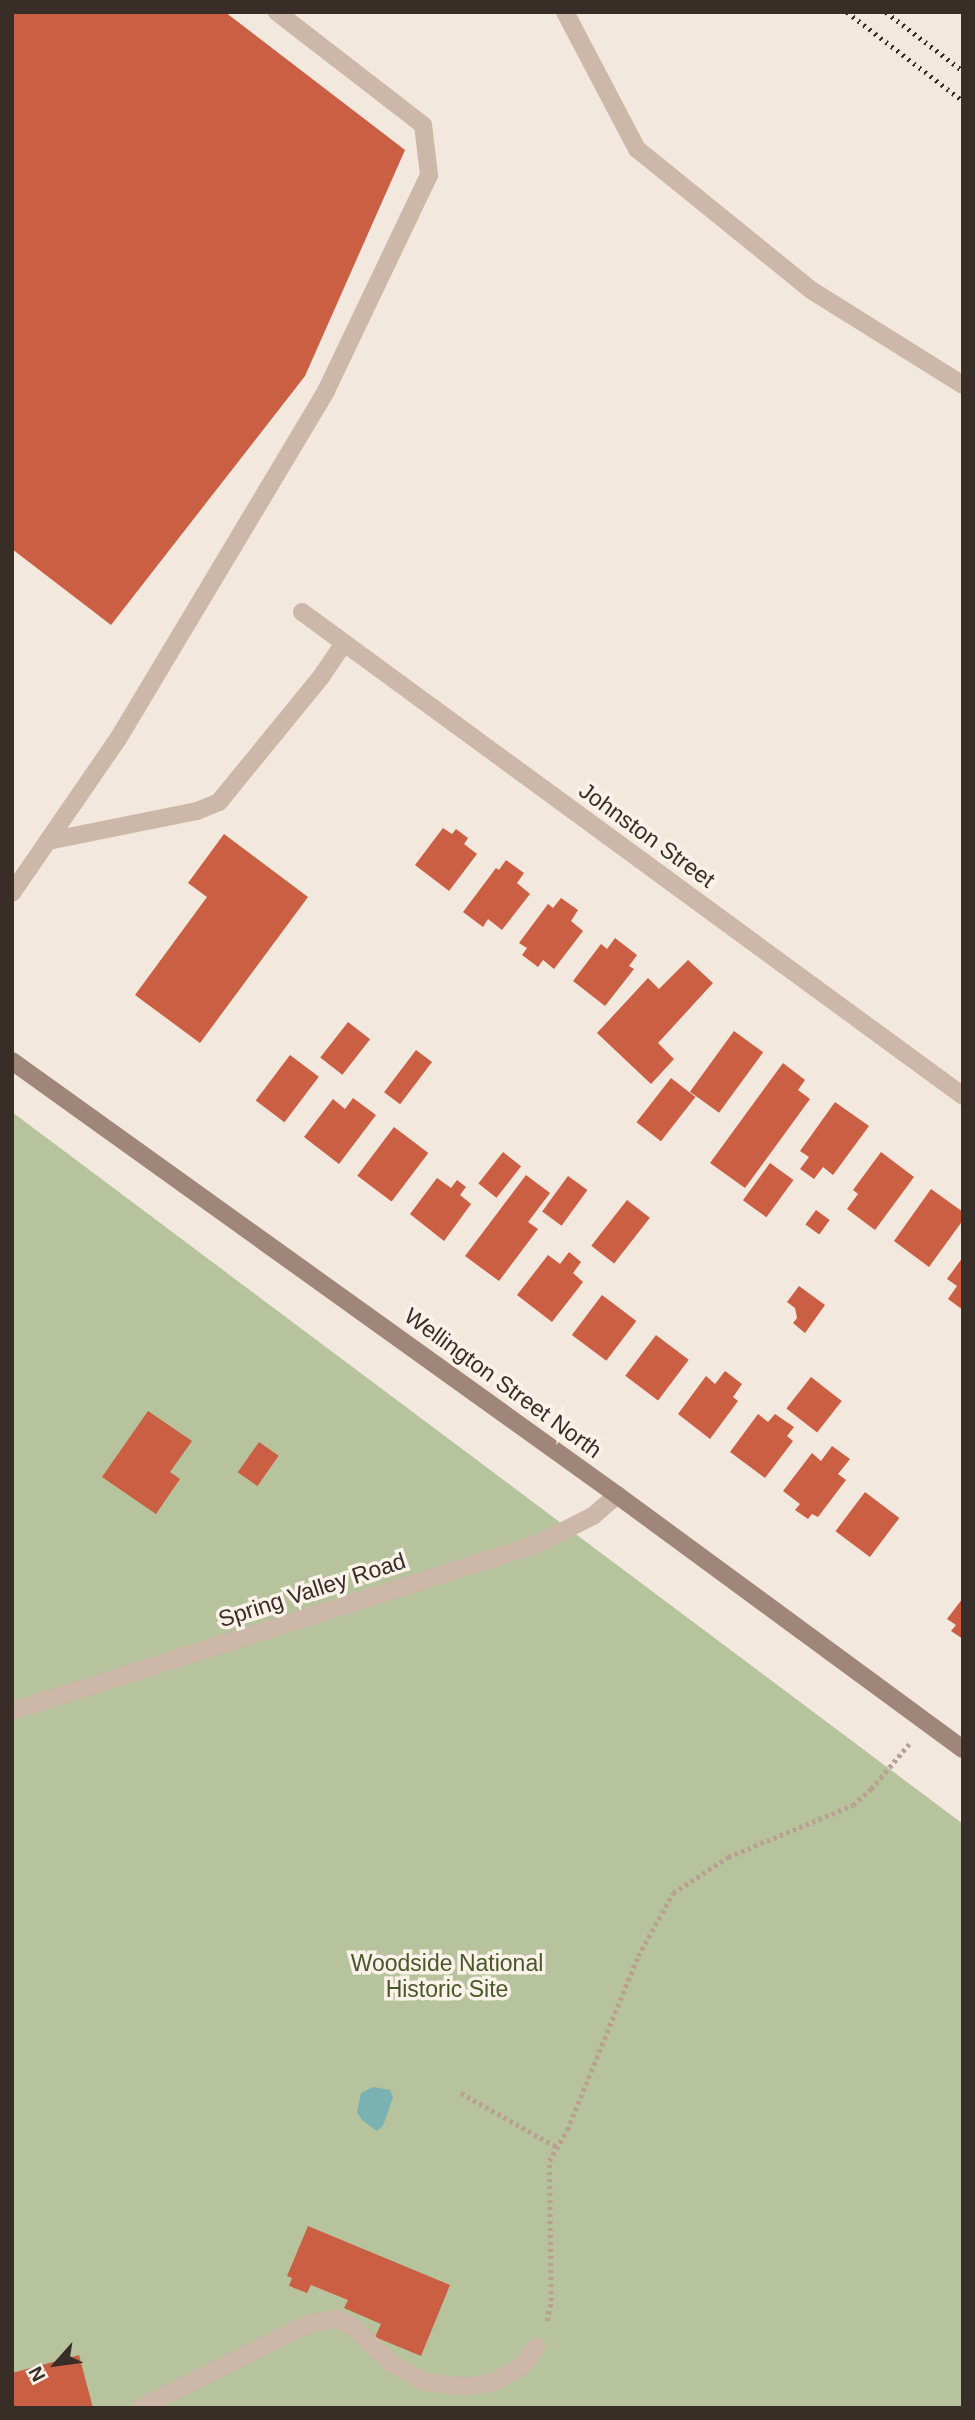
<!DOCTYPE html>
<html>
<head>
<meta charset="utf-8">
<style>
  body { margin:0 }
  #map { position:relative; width:975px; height:2420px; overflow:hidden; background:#f3e8dd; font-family:Helvetica,sans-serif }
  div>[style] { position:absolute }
  .green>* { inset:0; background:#b7c39c }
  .water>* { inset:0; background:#7ab1b2 }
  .building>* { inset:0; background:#cb5f43; transform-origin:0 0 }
  .path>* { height:4.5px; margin-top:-2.25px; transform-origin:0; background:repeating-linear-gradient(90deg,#b8a192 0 3.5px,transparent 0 7px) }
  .lane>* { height:18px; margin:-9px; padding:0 9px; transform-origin:9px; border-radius:9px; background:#ccb7a8 }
  .street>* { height:18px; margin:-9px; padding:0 9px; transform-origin:9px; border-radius:9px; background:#ccb7a8 }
  .secondary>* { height:18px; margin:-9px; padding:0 9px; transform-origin:9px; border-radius:9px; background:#a08679 }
  .rail>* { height:5px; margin-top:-2.5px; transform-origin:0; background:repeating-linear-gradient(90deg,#392d28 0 2px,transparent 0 7px) }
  span { translate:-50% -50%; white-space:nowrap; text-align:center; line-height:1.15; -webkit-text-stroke:7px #fbf2e9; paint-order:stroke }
  .street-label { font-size:23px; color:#392d28 }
  .park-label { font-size:23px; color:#49582b }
  .frame { position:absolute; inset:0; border:14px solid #392d28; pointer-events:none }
  .north { position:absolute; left:21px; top:2329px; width:70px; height:70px; -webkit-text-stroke:5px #fbf2e9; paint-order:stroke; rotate:242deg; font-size:19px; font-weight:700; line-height:28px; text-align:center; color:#392d28 }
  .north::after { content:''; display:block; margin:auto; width:24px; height:32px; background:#392d28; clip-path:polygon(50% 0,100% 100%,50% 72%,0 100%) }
</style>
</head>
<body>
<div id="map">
  <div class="green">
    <i style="clip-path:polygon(12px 1112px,963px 1824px,963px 2408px,12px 2408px)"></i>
  </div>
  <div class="water">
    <i style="clip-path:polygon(373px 2087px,390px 2090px,393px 2097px,383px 2126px,377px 2131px,362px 2120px,357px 2112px,361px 2093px)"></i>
  </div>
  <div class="building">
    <i style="clip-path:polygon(12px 12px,225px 12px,405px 150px,305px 376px,111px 625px,12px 549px)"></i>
    <i style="clip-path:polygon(443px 828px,452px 834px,456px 829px,468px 838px,464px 844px,477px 854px,449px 891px,415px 865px)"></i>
    <i style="clip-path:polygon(224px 834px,308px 897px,200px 1043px,135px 995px,207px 897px,188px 883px)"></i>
    <i style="clip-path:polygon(506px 860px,524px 873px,517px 883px,530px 894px,502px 930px,488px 919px,483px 927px,463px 912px,496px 868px,499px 870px)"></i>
    <i style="clip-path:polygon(561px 898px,578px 910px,571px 921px,583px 931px,554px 969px,543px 960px,538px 967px,522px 955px,527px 948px,519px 943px,548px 904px,553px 908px)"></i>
    <i style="clip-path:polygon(615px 938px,637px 955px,629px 966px,634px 969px,605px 1006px,573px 981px,601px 944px,607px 949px)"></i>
    <i style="clip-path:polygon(688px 960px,713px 983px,658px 1043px,674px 1059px,651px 1084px,597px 1033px,648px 978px,659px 989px)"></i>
    <i style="left:348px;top:1022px;width:28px;height:45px;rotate:38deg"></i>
    <i style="left:734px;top:1031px;width:36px;height:75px;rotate:36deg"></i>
    <i style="left:416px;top:1050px;width:20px;height:53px;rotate:37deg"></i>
    <i style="left:290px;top:1055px;width:36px;height:57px;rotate:37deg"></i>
    <i style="clip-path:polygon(783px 1063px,805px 1080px,798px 1090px,810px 1099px,745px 1188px,710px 1163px)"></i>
    <i style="left:671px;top:1078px;width:31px;height:56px;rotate:38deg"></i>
    <i style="clip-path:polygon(353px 1098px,376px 1115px,339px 1164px,304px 1137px,333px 1099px,345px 1109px)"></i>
    <i style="clip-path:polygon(835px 1102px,869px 1126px,833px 1175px,823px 1167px,814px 1179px,800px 1169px,809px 1157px,800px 1151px)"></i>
    <i style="left:394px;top:1127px;width:43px;height:61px;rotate:37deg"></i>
    <i style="left:503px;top:1152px;width:23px;height:40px;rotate:38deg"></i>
    <i style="clip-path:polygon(881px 1152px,914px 1177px,875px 1230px,847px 1209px,858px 1194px,853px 1190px)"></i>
    <i style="left:770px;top:1163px;width:29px;height:46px;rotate:36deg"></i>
    <i style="clip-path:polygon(526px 1175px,550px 1193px,528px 1222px,538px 1229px,499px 1281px,465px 1256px)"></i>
    <i style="left:568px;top:1176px;width:24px;height:44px;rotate:36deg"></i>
    <i style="clip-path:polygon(437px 1178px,451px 1188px,457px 1180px,466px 1187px,460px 1195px,471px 1204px,444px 1241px,410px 1214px)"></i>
    <i style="clip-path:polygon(931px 1189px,963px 1212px,963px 1220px,929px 1267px,894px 1241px)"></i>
    <i style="left:627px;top:1200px;width:29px;height:58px;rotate:38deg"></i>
    <i style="left:816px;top:1210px;width:17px;height:18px;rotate:36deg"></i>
    <i style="clip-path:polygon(569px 1252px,581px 1262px,573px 1273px,583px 1282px,552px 1322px,517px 1295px,548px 1255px,560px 1264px)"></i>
    <i style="clip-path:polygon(963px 1257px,963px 1310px,948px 1299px,957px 1286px,947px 1279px)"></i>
    <i style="clip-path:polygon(799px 1286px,825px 1305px,805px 1333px,793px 1323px,797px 1318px,795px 1308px,787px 1302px)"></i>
    <i style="left:602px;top:1295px;width:43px;height:50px;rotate:37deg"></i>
    <i style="left:656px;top:1335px;width:41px;height:51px;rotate:37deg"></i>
    <i style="clip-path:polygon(725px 1371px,742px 1384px,733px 1397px,738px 1401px,710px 1439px,678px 1414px,706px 1376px,715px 1384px)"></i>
    <i style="left:811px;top:1377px;width:39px;height:40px;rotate:38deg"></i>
    <i style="clip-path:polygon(148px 1411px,192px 1441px,170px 1472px,180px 1479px,156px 1514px,102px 1477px)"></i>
    <i style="clip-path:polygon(758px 1414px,768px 1422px,775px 1414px,794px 1427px,787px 1436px,793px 1441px,765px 1478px,730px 1452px)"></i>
    <i style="left:259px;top:1442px;width:24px;height:37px;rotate:35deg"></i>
    <i style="clip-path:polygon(832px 1446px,850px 1459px,838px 1474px,846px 1480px,818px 1517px,812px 1514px,808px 1519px,795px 1510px,800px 1504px,783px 1491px,812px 1453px,821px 1461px)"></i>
    <i style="left:865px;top:1492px;width:43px;height:49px;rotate:37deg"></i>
    <i style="clip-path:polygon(963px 1598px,963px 1639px,951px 1631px,956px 1625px,947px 1619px)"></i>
    <i style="clip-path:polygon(308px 2226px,450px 2285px,421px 2356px,375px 2337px,381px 2324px,344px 2308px,348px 2300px,311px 2285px,307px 2293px,289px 2286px,292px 2278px,287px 2276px)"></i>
    <i style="clip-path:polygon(79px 2355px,93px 2408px,12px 2408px,12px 2373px)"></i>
  </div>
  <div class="path">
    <i style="left:461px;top:2093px;width:110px;rotate:29.4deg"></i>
    <i style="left:547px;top:2321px;width:20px;rotate:-79deg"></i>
    <i style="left:551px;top:2301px;width:140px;rotate:-90.8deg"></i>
    <i style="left:549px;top:2161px;width:36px;rotate:-60deg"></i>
    <i style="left:567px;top:2130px;width:188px;rotate:-67.8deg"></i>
    <i style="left:638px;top:1956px;width:72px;rotate:-60.9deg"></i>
    <i style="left:673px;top:1893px;width:66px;rotate:-33.2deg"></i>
    <i style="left:728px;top:1857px;width:135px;rotate:-22.6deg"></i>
    <i style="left:853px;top:1805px;width:24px;rotate:-42deg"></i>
    <i style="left:871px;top:1789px;width:59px;rotate:-49.8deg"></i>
  </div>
  <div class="lane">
    <i style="left:565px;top:12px;width:155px;rotate:62.3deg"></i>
    <i style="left:637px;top:149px;width:224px;rotate:39deg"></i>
    <i style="left:811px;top:290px;width:179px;rotate:32deg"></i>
    <i style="left:48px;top:841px;width:152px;rotate:-11.4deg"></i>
    <i style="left:197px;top:811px;width:24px;rotate:-22deg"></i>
    <i style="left:219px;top:802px;width:161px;rotate:-50.8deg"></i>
    <i style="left:321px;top:677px;width:41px;rotate:-55.9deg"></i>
    <i style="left:12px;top:893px;width:187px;rotate:-55.5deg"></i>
    <i style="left:118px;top:739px;width:405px;rotate:-59.1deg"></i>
    <i style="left:326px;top:391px;width:239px;rotate:-64.5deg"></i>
    <i style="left:429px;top:175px;width:50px;rotate:-96.8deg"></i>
    <i style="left:423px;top:125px;width:185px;rotate:-142.3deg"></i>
    <i style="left:140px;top:2408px;width:163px;rotate:-26.6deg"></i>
    <i style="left:286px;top:2335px;width:29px;rotate:-25deg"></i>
    <i style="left:312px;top:2323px;width:26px;rotate:-9deg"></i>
    <i style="left:338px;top:2319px;width:18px;rotate:29deg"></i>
    <i style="left:354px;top:2328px;width:52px;rotate:43.5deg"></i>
    <i style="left:392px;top:2364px;width:38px;rotate:29deg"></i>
    <i style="left:425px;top:2382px;width:39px;rotate:7deg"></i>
    <i style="left:464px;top:2387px;width:30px;rotate:-9deg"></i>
    <i style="left:494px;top:2382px;width:34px;rotate:-30deg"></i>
    <i style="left:524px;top:2365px;width:22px;rotate:-56deg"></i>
  </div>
  <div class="street">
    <i style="left:302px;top:612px;width:819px;rotate:36.21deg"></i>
    <i style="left:12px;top:1711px;width:549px;rotate:-17.61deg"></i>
    <i style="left:535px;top:1545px;width:65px;rotate:-26.6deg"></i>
    <i style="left:593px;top:1516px;width:32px;rotate:-41deg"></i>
  </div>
  <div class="secondary">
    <i style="left:12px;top:1061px;width:745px;rotate:35.65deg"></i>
    <i style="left:617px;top:1495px;width:429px;rotate:36.3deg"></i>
  </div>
  <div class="rail">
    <i style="left:847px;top:12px;width:146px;rotate:37.5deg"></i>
    <i style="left:886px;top:12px;width:97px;rotate:37.5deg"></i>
  </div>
  <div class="street-label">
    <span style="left:647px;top:835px;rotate:36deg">Johnston Street</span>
    <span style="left:503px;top:1383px;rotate:36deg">Wellington Street North</span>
    <span style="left:312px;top:1590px;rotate:-18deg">Spring Valley Road</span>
  </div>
  <div class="park-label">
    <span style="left:447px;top:1976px">Woodside National<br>Historic Site</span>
  </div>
  <div class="frame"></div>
  <div class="north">N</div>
</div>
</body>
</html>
